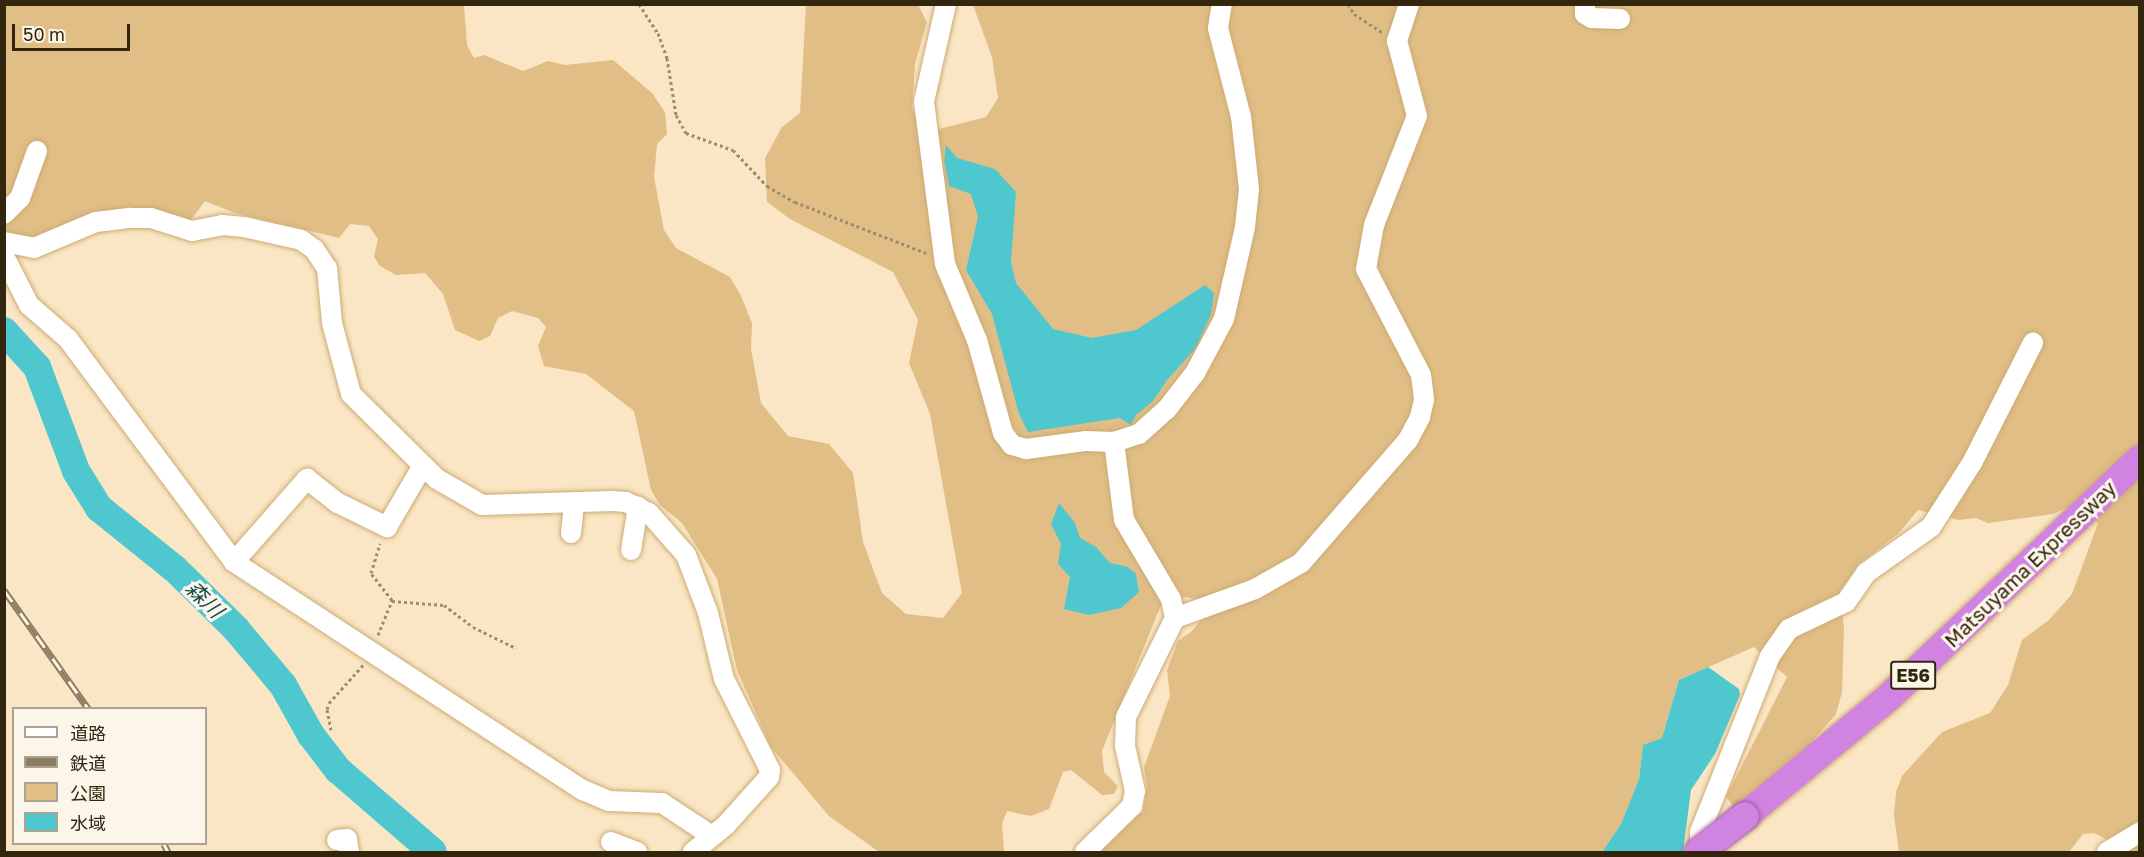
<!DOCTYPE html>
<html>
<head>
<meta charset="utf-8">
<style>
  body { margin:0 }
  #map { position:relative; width:2144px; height:857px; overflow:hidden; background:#fae6c4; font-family:"Golos Text","Noto Sans JP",sans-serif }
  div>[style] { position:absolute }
  .green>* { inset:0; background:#e0be86 }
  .water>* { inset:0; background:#4fc7ce }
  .river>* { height:28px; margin:-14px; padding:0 14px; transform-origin:14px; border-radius:14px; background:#4fc7ce }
  .path>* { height:3px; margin-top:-1.5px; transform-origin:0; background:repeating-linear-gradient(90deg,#9d8c6f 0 3px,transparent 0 6px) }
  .roads { filter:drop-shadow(0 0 2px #cdab73) drop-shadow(0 0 2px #cdab73) }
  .minor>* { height:20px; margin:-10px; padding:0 10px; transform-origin:10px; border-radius:10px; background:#fff }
  .highway>* { height:28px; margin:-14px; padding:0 14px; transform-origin:14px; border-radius:14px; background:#d183e2 }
  .rail>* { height:7px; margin-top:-3.5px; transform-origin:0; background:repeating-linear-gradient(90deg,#fcf5ea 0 14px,#8d7d61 0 28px); box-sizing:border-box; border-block:2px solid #8d7d61 }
  .bridges { filter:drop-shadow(0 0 2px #9a6298) drop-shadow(0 0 2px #9a6298) }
  .highway-bridge>* { height:28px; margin:-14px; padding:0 14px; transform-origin:14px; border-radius:14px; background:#d183e2 }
  span { translate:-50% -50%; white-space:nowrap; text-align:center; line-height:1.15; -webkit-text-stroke:6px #fcf5ea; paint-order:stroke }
  .shield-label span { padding:2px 4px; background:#fcf5ea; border:2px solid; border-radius:4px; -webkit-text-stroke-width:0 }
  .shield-label { font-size:18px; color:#33260f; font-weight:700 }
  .street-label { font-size:20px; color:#33260f }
  .water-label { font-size:21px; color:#164b4e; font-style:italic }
  .frame { position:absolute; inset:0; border:6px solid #33260f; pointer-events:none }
  .legend { position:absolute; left:12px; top:707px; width:195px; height:138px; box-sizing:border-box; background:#fcf5ea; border:2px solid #aca292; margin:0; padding:8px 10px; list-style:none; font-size:18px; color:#33260f }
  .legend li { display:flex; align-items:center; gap:12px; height:30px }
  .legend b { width:30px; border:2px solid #aca292 }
  .scale { position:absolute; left:12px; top:24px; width:118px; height:27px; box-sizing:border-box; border:3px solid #33260f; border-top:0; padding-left:8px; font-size:18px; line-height:21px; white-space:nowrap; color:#33260f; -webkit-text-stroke:4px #fcf5ea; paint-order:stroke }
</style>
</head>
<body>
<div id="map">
  <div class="green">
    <i style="clip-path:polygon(5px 5px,464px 5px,467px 45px,474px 58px,484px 55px,523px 71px,548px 61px,565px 65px,613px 60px,652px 93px,665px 112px,667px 134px,657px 144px,654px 177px,664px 230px,676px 248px,730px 277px,741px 296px,752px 323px,751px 349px,761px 403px,788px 436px,829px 444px,853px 473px,863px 542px,882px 593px,906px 614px,943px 618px,962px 593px,930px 414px,909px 363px,918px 320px,893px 272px,790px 219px,767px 202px,765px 158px,782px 127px,800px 113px,806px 5px,918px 5px,927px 22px,915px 64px,912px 108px,919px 125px,939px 129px,986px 117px,998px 98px,992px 57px,973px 5px,2139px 5px,2139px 852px,2118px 852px,2106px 839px,2094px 833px,2083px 834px,2069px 852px,1899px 852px,1894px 815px,1896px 792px,1902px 776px,1942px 732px,1990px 713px,2008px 685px,2022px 640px,2049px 620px,2072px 594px,2098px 523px,2080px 502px,2053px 514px,1988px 523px,1976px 518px,1959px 520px,1918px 510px,1898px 534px,1859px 564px,1840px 591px,1844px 629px,1842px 692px,1836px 714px,1808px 746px,1735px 808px,1726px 797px,1787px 677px,1754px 647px,1679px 680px,1662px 738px,1643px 746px,1639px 779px,1621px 824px,1602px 852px,1095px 852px,1128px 819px,1143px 812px,1147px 787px,1144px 767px,1170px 696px,1167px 670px,1178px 641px,1192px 631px,1209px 610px,1206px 601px,1185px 597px,1161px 605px,1102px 751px,1104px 772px,1118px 786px,1114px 794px,1102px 795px,1071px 770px,1063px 772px,1049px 809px,1031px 816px,1007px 811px,1002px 824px,1004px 852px,879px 852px,829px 816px,771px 747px,737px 670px,717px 579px,682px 523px,660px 505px,651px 490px,634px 411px,586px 374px,544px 366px,538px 346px,546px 327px,538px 318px,512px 311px,498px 318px,490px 336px,479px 341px,455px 330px,443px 294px,425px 273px,396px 275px,380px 266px,374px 257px,378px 239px,369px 226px,350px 224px,339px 238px,235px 213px,205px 201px,191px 220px,180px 221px,153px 211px,36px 243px,20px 241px,5px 232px)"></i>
  </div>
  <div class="water">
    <i style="clip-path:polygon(946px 145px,957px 158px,995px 169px,1016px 192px,1011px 262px,1016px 283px,1053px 329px,1092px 338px,1136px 330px,1205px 285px,1214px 293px,1211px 315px,1196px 348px,1167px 380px,1153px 401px,1136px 415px,1131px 425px,1120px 418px,1028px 432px,1019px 414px,992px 314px,966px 270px,978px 217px,971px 194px,949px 186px,944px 161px)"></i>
    <i style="clip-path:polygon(1059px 503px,1075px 523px,1080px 538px,1096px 547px,1110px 563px,1128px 567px,1136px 574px,1139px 592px,1121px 608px,1089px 615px,1064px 609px,1070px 577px,1058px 564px,1061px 544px,1051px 524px)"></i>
    <i style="clip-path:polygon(1708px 667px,1739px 689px,1740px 695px,1715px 754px,1691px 790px,1683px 852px,1602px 852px,1621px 824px,1639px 779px,1643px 745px,1662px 738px,1679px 680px)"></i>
  </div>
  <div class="river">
    <i style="left:4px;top:331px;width:49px;rotate:47.5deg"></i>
    <i style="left:37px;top:367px;width:111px;rotate:69.4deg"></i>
    <i style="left:76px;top:471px;width:44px;rotate:58.1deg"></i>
    <i style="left:99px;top:508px;width:97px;rotate:38.8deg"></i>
    <i style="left:175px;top:569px;width:86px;rotate:44.5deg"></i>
    <i style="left:236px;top:629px;width:73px;rotate:50deg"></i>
    <i style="left:283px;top:685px;width:57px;rotate:60.8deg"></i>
    <i style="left:311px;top:735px;width:44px;rotate:52.4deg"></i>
    <i style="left:338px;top:770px;width:125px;rotate:40.8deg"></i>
  </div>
  <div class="path">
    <i style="left:639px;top:4px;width:35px;rotate:57deg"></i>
    <i style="left:658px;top:33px;width:27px;rotate:70deg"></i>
    <i style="left:667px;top:58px;width:58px;rotate:81deg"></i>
    <i style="left:676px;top:115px;width:21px;rotate:61deg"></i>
    <i style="left:686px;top:133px;width:50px;rotate:19.9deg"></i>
    <i style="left:733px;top:150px;width:50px;rotate:46.6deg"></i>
    <i style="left:767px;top:186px;width:32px;rotate:30deg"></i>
    <i style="left:795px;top:202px;width:141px;rotate:21.3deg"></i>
    <i style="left:1348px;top:4px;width:12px;rotate:59deg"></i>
    <i style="left:1354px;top:14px;width:35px;rotate:33deg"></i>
    <i style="left:392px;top:601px;width:52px;rotate:4.4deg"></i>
    <i style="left:444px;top:605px;width:36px;rotate:37deg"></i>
    <i style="left:473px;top:627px;width:48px;rotate:26deg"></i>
    <i style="left:378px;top:635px;width:38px;rotate:-68deg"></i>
    <i style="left:392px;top:600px;width:34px;rotate:-128deg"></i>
    <i style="left:371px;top:573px;width:31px;rotate:-73deg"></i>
    <i style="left:331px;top:730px;width:21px;rotate:-101deg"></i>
    <i style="left:327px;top:709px;width:6px;rotate:-72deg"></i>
    <i style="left:329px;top:703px;width:51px;rotate:-48.2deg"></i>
  </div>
  <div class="roads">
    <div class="minor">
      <i style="left:946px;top:4px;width:100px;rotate:102.7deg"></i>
      <i style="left:924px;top:102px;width:163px;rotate:82.6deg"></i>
      <i style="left:945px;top:264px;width:82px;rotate:67.2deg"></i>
      <i style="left:977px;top:340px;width:97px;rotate:74.4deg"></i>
      <i style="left:1003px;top:433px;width:15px;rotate:53deg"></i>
      <i style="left:1012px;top:445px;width:15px;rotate:16deg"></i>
      <i style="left:1026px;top:449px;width:61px;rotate:-7.6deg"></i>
      <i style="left:1086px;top:441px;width:28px;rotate:2deg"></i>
      <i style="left:1114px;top:442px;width:26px;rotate:-18deg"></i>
      <i style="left:1139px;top:434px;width:38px;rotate:-42deg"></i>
      <i style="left:1167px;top:409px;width:46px;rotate:-52.1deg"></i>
      <i style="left:1195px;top:373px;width:61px;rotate:-61.8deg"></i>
      <i style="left:1224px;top:319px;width:94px;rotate:-77.1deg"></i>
      <i style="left:1245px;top:227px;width:38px;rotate:-84deg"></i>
      <i style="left:1249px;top:189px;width:72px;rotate:-96.3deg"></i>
      <i style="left:1241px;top:117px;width:92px;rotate:-104.5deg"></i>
      <i style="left:1218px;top:28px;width:24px;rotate:-81deg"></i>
      <i style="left:1585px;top:4px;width:10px;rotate:90deg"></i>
      <i style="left:1585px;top:14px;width:8px;rotate:30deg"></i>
      <i style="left:1592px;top:18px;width:28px;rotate:2deg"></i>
      <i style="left:4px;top:214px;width:23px;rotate:-45deg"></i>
      <i style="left:20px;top:198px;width:50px;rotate:-70.1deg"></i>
      <i style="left:4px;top:242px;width:31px;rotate:11deg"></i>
      <i style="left:34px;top:248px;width:67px;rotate:-22.8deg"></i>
      <i style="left:96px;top:222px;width:35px;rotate:-7deg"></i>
      <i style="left:131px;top:218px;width:20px"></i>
      <i style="left:151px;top:218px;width:43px;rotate:17.6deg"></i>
      <i style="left:192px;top:231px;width:31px;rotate:-11deg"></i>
      <i style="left:222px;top:225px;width:22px;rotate:5deg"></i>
      <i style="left:244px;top:227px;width:58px;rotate:12.8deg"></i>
      <i style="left:301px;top:240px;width:16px;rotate:35deg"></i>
      <i style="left:314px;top:249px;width:23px;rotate:56deg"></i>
      <i style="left:327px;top:268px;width:55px;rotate:84.8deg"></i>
      <i style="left:332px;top:323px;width:73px;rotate:75deg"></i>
      <i style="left:351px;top:394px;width:121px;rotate:44.7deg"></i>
      <i style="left:437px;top:479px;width:52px;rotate:30deg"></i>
      <i style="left:482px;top:505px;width:130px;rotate:-1.8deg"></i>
      <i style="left:612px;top:501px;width:14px;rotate:4deg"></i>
      <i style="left:626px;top:502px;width:25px;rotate:26deg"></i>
      <i style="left:649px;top:513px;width:56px;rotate:48.6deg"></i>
      <i style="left:686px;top:555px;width:62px;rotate:69.2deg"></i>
      <i style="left:708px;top:613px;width:68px;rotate:76.4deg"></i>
      <i style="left:724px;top:679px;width:102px;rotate:63.2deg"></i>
      <i style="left:770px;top:770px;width:7px;rotate:98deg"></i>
      <i style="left:769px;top:777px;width:64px;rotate:131.9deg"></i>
      <i style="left:726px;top:825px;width:43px;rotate:140.7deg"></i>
      <i style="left:4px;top:256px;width:55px;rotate:63deg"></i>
      <i style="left:29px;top:305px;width:52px;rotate:41.1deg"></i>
      <i style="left:68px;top:339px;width:278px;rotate:53.3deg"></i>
      <i style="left:234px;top:562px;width:417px;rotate:33.2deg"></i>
      <i style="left:583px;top:790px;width:28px;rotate:23deg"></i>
      <i style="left:609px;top:801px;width:53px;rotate:2.2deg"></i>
      <i style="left:662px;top:803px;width:60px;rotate:33.4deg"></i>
      <i style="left:571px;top:533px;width:31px;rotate:-84deg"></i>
      <i style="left:631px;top:550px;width:44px;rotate:-80.8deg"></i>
      <i style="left:234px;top:562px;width:111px;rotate:-48.7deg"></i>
      <i style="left:307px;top:479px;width:39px;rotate:38deg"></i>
      <i style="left:338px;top:503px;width:55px;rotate:26.1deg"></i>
      <i style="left:387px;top:527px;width:69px;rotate:-59.7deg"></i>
      <i style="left:1175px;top:618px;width:85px;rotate:-19.9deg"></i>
      <i style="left:1255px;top:589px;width:53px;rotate:-29.5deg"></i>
      <i style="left:1301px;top:563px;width:163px;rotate:-49deg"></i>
      <i style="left:1408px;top:440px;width:26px;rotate:-62deg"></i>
      <i style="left:1420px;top:417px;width:18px;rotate:-77deg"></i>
      <i style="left:1424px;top:399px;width:24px;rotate:-97deg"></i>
      <i style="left:1421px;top:375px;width:119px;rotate:-117.4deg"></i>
      <i style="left:1366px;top:269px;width:45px;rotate:-79.7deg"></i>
      <i style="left:1374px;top:225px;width:117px;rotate:-68.5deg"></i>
      <i style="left:1417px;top:116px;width:78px;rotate:-104.9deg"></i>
      <i style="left:1397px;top:41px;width:39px;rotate:-72deg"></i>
      <i style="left:337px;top:840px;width:10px;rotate:-6deg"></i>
      <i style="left:347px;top:839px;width:13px;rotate:81deg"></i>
      <i style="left:611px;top:842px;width:28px;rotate:21deg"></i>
      <i style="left:1085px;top:852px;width:66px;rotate:-44.4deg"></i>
      <i style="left:1132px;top:806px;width:15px;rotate:-79deg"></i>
      <i style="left:1135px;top:791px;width:46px;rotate:-102.5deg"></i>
      <i style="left:1125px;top:746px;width:29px;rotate:-88deg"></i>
      <i style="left:1126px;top:717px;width:110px;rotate:-63.7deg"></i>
      <i style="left:1175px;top:618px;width:19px;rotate:-102deg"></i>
      <i style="left:1171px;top:599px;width:92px;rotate:-120.7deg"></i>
      <i style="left:1124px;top:520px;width:79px;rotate:-97.3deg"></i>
      <i style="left:1701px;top:852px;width:20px;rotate:-93deg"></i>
      <i style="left:1700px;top:832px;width:189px;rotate:-68.3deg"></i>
      <i style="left:1770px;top:656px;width:33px;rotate:-55deg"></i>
      <i style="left:1789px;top:629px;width:63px;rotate:-25.3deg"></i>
      <i style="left:1846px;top:602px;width:35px;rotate:-55deg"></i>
      <i style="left:1866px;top:573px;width:80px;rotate:-35.3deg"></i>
      <i style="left:1931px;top:527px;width:76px;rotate:-57.4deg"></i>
      <i style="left:1972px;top:463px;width:135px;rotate:-63.1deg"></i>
      <i style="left:2107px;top:852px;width:39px;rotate:-31deg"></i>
    </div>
    <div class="highway">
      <i style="left:1745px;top:816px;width:188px;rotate:-39.6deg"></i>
      <i style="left:1890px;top:696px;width:344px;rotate:-43.5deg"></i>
    </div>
  </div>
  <div class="rail">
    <i style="left:4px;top:590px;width:145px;rotate:54.6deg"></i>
    <i style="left:164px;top:844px;width:9px;rotate:63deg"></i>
  </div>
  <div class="bridges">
    <div class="highway-bridge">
      <i style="left:1699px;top:852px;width:58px;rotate:-38deg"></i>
    </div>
  </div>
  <div class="shield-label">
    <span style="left:1913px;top:675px">E56</span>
  </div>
  <div class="street-label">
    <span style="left:2030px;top:564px;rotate:-44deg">Matsuyama Expressway</span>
  </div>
  <div class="water-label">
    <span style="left:205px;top:599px;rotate:45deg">森川</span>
  </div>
  <div class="frame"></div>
  <ul class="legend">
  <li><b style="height:8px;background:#fff"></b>道路</li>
  <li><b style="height:8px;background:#8d7d61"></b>鉄道</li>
  <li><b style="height:16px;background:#e0be86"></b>公園</li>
  <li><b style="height:16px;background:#4fc7ce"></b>水域</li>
  </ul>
  <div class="scale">50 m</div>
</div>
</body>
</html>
